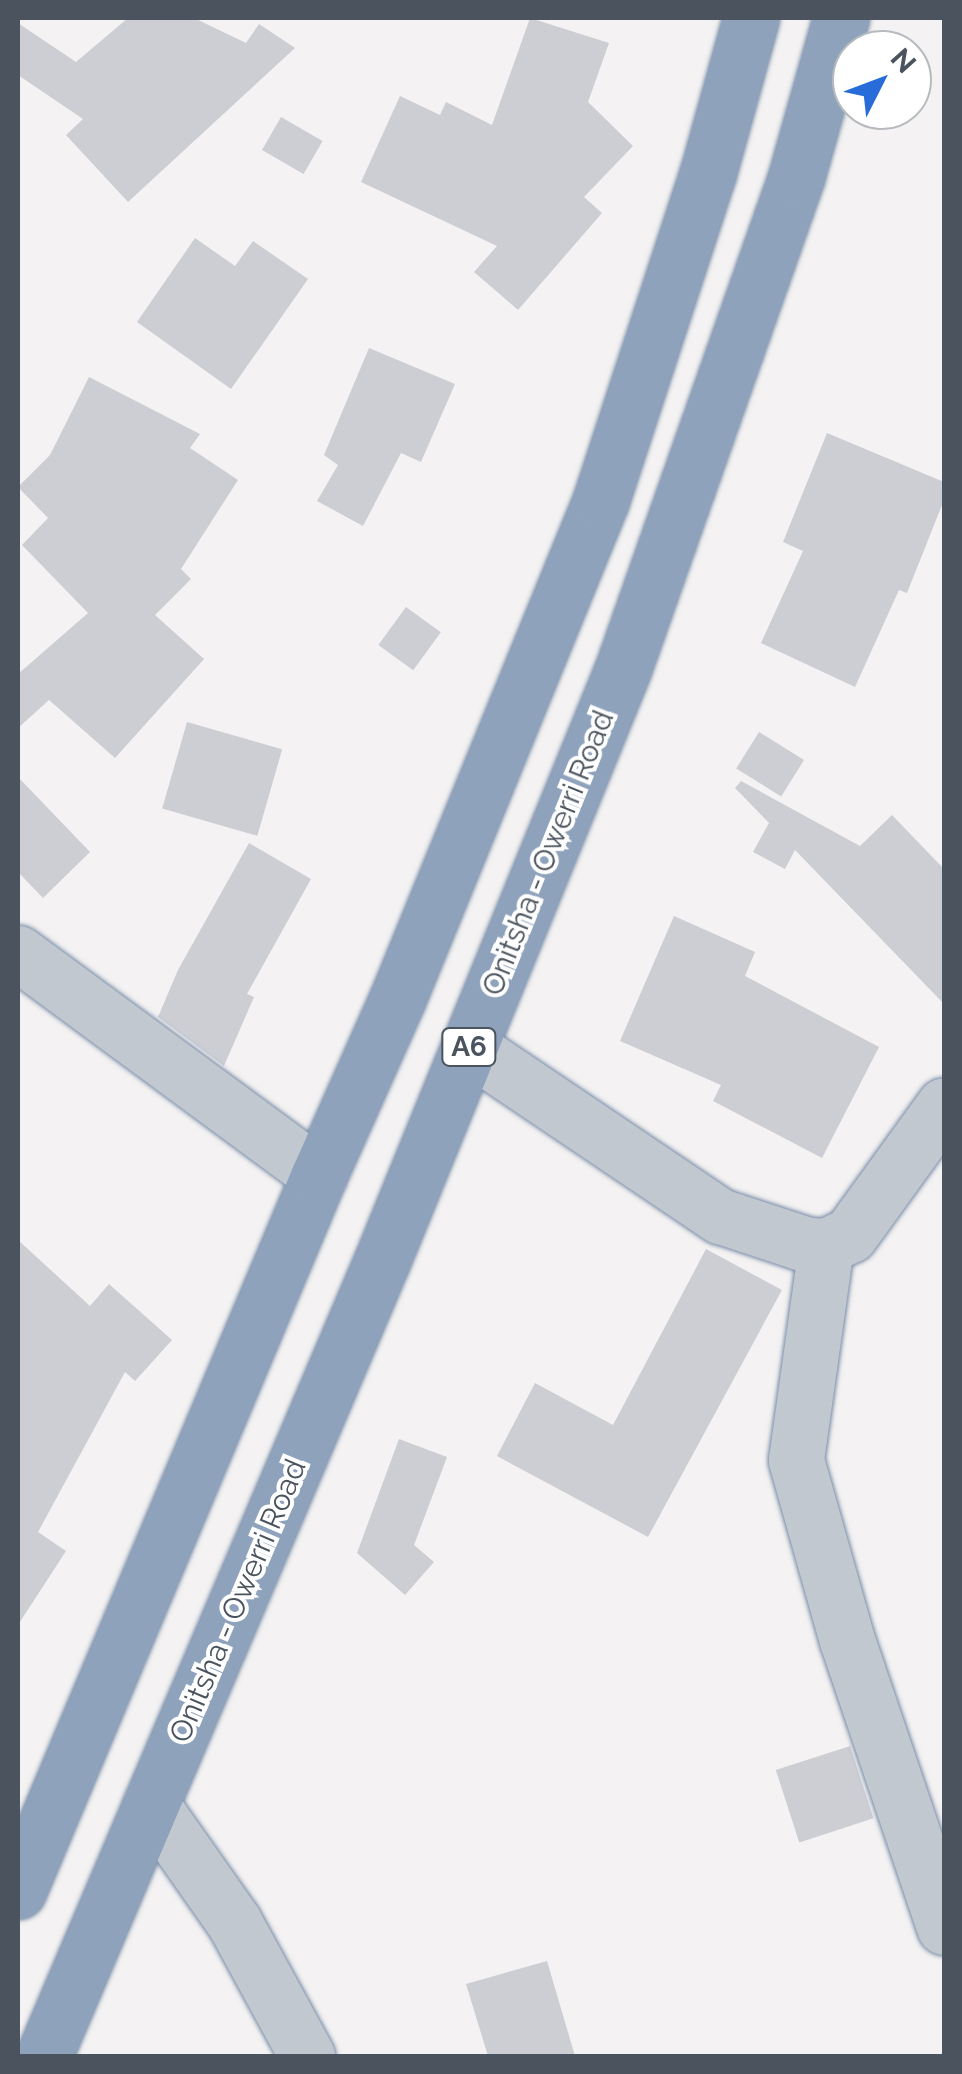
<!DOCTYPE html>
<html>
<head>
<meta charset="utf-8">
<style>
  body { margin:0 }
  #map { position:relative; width:962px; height:2074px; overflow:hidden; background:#f4f2f2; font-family:Raleway,sans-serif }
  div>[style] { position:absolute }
  .building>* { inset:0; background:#ccced4; transform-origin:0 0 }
  .roads { filter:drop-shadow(0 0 2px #798da8) drop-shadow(0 0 2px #798da8) }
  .minor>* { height:55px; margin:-27.5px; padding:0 27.5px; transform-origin:27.5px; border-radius:27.5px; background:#c1c8cf }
  .highway>* { height:55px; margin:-27.5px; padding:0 27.5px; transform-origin:27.5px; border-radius:27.5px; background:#8ea2bc }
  span { translate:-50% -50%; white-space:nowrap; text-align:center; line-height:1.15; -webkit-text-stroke:8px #fff; paint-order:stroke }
  .shield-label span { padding:2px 8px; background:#fff; border:2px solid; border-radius:8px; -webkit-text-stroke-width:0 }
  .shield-label { font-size:28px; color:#4b545e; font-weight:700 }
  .street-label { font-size:30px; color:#4b545e }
  .frame { position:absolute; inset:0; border:20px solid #4b545e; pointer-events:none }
  .north { position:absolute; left:832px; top:30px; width:100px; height:100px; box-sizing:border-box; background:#fff; border:2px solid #b7bbbf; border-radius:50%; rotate:48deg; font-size:28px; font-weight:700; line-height:40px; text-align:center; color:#4b545e }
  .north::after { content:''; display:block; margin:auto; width:35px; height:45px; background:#276cd9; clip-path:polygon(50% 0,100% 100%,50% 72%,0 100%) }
</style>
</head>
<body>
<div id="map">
  <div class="building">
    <i style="clip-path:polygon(128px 18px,194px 18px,246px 43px,259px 24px,295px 48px,128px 202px,66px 135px,83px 119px,18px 75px,18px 23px,76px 62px)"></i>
    <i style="clip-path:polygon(530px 18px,609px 43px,588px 102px,633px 146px,584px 197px,602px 213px,518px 310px,474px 272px,497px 246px,361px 182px,400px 96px,440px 115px,446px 102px,492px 125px)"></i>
    <i style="left:281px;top:117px;width:48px;height:38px;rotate:30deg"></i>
    <i style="clip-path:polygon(195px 238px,235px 266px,253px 241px,308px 279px,231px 389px,137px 322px)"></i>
    <i style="clip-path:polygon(369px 348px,455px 384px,421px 462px,401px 453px,363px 526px,317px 501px,338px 465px,324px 455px)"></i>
    <i style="clip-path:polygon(89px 377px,200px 434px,190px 448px,238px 480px,181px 569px,191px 579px,155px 615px,204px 659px,115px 758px,49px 700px,18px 728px,18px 674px,88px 613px,22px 545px,48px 518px,18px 487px,50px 455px)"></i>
    <i style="clip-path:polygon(827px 433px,944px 482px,944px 500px,907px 593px,899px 590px,855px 687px,761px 643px,803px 551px,783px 542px)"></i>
    <i style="left:406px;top:607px;width:43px;height:47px;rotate:36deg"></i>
    <i style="left:187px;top:722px;width:99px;height:90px;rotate:16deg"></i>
    <i style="left:759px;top:732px;width:53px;height:43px;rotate:32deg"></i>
    <i style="clip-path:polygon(18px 777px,90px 852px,43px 898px,18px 872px)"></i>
    <i style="clip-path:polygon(741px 781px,860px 846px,892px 815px,944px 869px,944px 1004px,795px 850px,785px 869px,753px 852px,769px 823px,735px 788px)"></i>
    <i style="clip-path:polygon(249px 843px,311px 879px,247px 994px,254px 997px,224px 1066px,158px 1017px,178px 970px)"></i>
    <i style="clip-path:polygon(674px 916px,755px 952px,745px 976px,879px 1047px,822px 1158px,713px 1101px,721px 1085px,620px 1041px)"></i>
    <i style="clip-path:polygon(18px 1240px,90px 1306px,109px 1284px,172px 1340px,135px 1381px,125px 1372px,38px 1532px,66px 1551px,18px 1625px)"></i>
    <i style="clip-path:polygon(706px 1249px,782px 1290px,648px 1537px,497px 1456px,535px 1383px,613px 1425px)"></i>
    <i style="clip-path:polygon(399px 1439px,447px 1457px,414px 1545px,434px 1562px,405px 1595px,357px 1553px)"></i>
    <i style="left:850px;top:1746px;width:76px;height:78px;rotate:72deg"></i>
    <i style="clip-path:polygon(547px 1961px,575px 2056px,488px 2056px,466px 1984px)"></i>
  </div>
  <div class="roads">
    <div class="minor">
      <i style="left:18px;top:953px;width:374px;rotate:36.4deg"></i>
      <i style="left:469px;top:1047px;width:303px;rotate:34deg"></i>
      <i style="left:720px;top:1216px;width:93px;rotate:18.2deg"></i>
      <i style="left:808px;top:1245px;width:18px;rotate:3deg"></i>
      <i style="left:826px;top:1246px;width:26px;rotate:-25deg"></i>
      <i style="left:850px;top:1235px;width:160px;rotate:-54.1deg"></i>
      <i style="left:826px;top:1246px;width:216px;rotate:98deg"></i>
      <i style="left:796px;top:1460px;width:187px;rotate:74.2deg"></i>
      <i style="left:847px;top:1640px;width:303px;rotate:71.3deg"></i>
      <i style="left:151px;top:1804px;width:144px;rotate:54.9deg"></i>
      <i style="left:234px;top:1922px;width:153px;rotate:61.4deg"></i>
    </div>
    <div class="highway">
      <i style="left:18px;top:1891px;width:777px;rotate:-67.2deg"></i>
      <i style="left:319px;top:1175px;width:192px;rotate:-66deg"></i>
      <i style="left:397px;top:1000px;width:540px;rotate:-67.8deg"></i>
      <i style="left:601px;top:500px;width:344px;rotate:-71.9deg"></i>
      <i style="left:708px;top:173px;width:161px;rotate:-74.5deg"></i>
      <i style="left:44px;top:2056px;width:864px;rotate:-66.97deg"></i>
      <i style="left:382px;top:1261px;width:639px;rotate:-67.85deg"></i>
      <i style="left:623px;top:669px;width:521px;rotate:-70.59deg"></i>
      <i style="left:796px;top:178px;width:166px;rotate:-74.3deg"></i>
    </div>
  </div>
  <div class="shield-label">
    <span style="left:469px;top:1047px">A6</span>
  </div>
  <div class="street-label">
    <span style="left:548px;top:853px;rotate:-68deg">Onitsha - Owerri Road</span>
    <span style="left:238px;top:1601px;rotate:-67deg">Onitsha - Owerri Road</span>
  </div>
  <div class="frame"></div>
  <div class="north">N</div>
</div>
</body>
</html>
